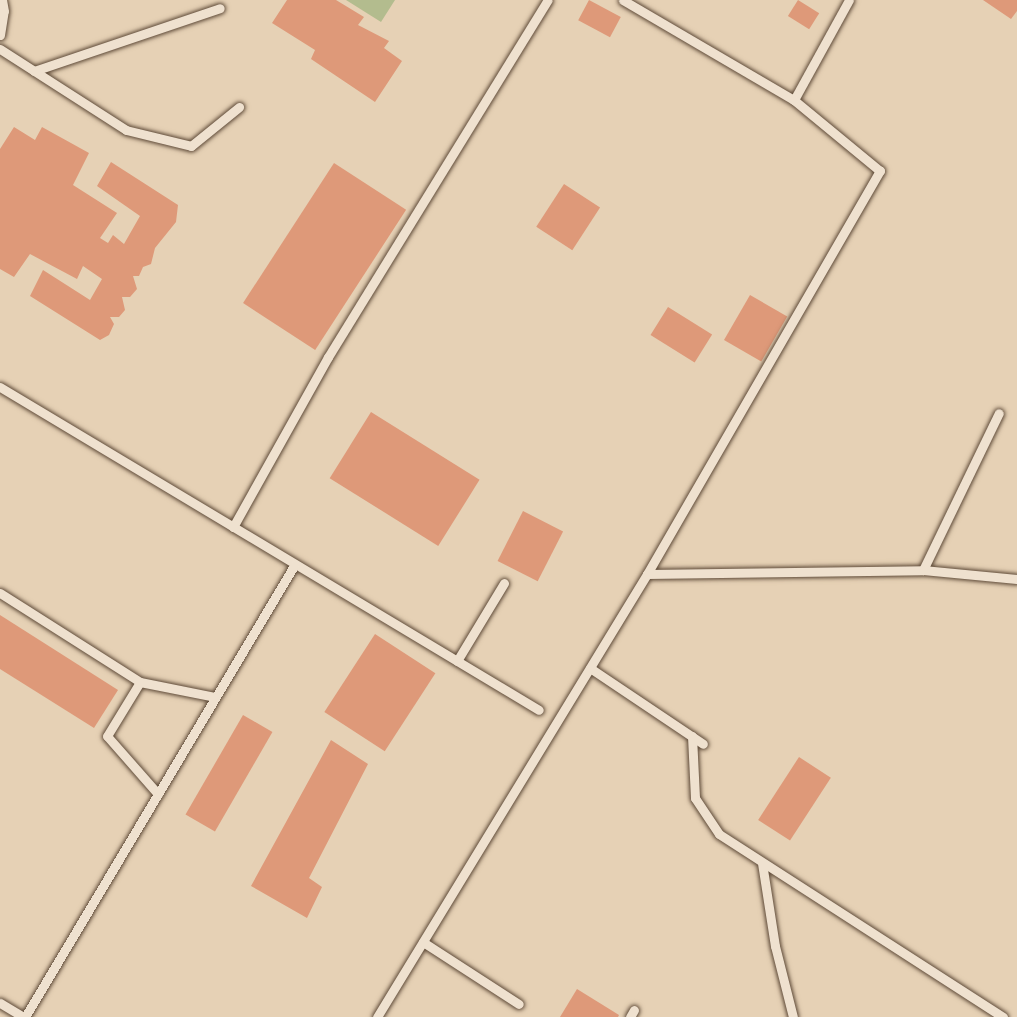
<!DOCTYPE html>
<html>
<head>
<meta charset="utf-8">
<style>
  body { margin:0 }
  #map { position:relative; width:1017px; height:1017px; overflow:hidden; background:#e6d1b5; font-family:"IM FELL DW Pica",serif }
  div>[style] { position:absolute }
  .green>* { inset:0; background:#b3bc8e }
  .building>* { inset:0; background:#de9979; transform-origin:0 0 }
  .roads { filter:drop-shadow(0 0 2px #5e4a38) drop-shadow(0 0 2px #5e4a38) }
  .service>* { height:9px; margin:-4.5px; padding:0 4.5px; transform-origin:4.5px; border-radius:4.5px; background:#efe1cf }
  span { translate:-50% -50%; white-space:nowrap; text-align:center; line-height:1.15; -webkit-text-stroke:4.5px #efe1cf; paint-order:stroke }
</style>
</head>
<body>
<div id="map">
  <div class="green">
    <i style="clip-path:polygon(346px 0,395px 0,381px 22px)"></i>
  </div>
  <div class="building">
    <i style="clip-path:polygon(287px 0,336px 0,364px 17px,358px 25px,389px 41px,384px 48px,402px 61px,375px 102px,311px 59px,315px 50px,272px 23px)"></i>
    <i style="left:589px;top:0;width:36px;height:23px;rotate:28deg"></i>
    <i style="left:798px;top:0;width:25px;height:19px;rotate:32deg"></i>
    <i style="clip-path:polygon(983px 0,1017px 0,1017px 11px,1011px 19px)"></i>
    <i style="clip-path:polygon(14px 127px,35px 140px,42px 127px,89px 153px,73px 185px,117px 213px,100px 238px,108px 243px,113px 235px,124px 244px,140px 216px,97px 186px,111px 162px,178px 205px,176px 222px,155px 248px,151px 264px,143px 267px,139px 276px,133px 276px,137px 289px,130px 297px,122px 297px,125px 310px,119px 317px,110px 317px,114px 324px,109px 335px,100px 340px,30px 296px,43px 270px,90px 300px,102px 279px,83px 266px,77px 279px,30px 254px,14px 277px,0 269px,0 149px)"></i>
    <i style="left:334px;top:163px;width:86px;height:167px;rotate:33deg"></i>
    <i style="left:564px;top:184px;width:43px;height:51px;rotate:33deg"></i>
    <i style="left:750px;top:295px;width:43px;height:52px;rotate:30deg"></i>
    <i style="left:668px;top:307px;width:52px;height:33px;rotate:32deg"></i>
    <i style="left:371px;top:412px;width:128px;height:78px;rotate:32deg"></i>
    <i style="left:523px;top:511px;width:45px;height:56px;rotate:27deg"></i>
    <i style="clip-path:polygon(0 615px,118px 690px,94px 728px,0 669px)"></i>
    <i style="left:375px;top:634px;width:72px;height:93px;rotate:33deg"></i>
    <i style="left:243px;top:715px;width:34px;height:115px;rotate:30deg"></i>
    <i style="clip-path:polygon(331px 740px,368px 764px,309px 878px,322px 887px,307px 918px,251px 886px)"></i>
    <i style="left:799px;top:757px;width:38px;height:75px;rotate:33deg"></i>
    <i style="clip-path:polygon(577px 989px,619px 1015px,618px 1017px,560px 1017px)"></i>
  </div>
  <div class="roads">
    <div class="service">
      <i style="left:0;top:35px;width:24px;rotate:-81deg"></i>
      <i style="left:4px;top:11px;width:11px;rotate:-100deg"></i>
      <i style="left:0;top:49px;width:150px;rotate:32.7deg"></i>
      <i style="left:126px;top:130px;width:67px;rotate:13.8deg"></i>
      <i style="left:191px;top:146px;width:62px;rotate:-39.1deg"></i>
      <i style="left:34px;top:71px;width:196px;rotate:-18.7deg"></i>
      <i style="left:794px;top:100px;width:114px;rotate:-61.2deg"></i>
      <i style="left:0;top:387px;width:628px;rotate:30.93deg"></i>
      <i style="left:233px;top:527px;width:195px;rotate:-60.8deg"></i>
      <i style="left:328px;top:357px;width:419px;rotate:-58.4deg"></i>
      <i style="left:923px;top:570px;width:174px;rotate:-64.2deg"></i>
      <i style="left:647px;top:574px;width:276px;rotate:-0.8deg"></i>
      <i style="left:923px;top:570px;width:94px;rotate:5.5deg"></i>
      <i style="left:0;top:593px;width:166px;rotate:32.4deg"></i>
      <i style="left:457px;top:661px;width:91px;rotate:-58.9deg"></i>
      <i style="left:590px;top:668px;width:136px;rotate:33.9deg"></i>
      <i style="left:692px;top:736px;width:62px;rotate:87.2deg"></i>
      <i style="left:695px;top:798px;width:43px;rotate:56.3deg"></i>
      <i style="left:719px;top:834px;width:338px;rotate:32.8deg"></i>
      <i style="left:158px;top:794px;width:77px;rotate:-131.3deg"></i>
      <i style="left:107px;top:736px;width:63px;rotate:-58.6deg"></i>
      <i style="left:140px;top:682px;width:76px;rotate:11.3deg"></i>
      <i style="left:762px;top:863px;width:84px;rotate:81.1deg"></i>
      <i style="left:775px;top:946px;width:73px;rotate:75.8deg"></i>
      <i style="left:423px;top:942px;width:114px;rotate:32.9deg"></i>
      <i style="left:0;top:1003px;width:27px;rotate:31deg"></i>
      <i style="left:25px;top:1017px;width:527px;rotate:-59.2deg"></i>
      <i style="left:377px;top:1017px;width:519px;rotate:-58.64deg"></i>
      <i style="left:647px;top:574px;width:466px;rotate:-60deg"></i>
      <i style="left:880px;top:171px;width:112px;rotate:-140.5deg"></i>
      <i style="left:794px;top:100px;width:198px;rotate:-149.7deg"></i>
      <i style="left:630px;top:1017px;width:8px;rotate:-60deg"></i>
    </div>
  </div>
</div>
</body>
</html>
